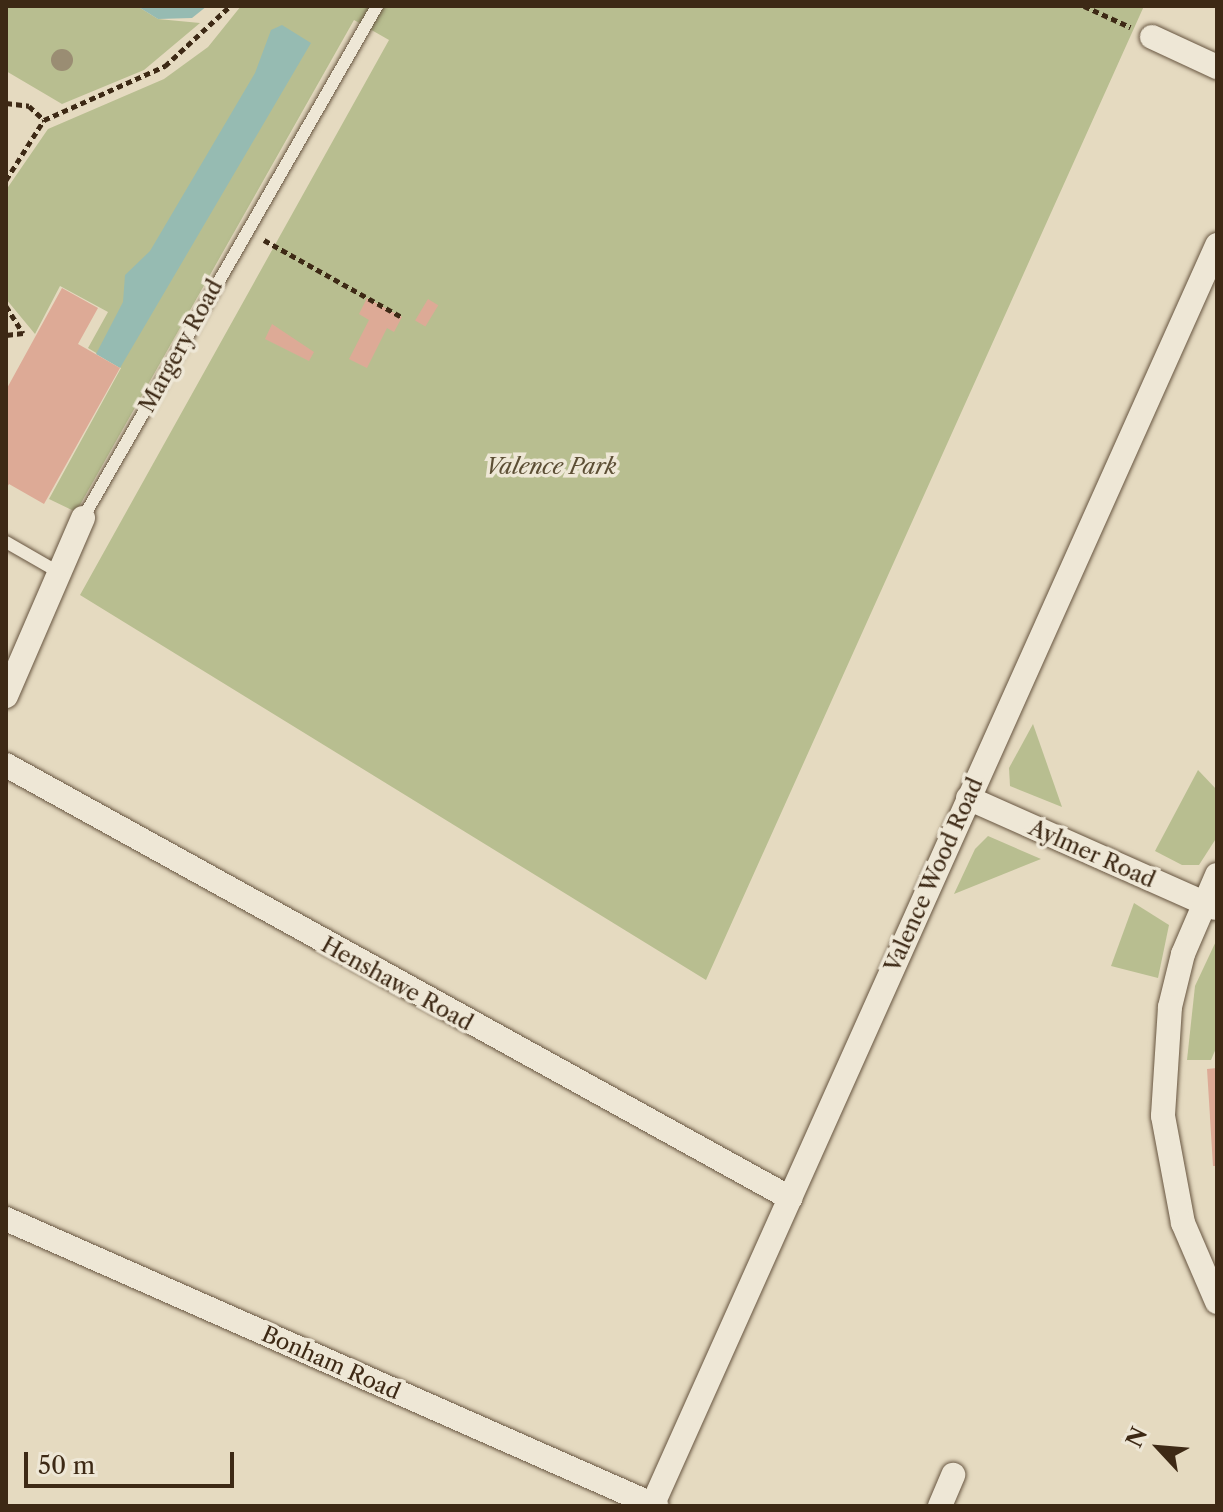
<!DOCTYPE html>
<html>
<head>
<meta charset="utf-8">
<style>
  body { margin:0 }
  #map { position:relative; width:1223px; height:1512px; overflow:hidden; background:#e5dac0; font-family:"Libre Caslon Text",serif }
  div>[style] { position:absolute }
  .green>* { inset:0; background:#b8be90 }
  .water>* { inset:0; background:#96bbb2 }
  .building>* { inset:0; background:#ddaa96; transform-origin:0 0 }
  .path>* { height:5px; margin-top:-2.5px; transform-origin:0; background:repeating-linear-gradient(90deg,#3d2915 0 6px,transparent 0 10px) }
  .roads { filter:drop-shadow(0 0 2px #675540) drop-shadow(0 0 2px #675540) }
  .lane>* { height:12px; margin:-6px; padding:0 6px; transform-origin:6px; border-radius:6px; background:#eee7d6 }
  .street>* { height:24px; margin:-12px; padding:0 12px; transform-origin:12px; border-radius:12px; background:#eee7d6 }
  .trees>* { width:22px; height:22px; margin:-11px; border-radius:50%; background:#9a8d73 }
  span { translate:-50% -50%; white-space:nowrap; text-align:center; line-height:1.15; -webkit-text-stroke:7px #eee7d6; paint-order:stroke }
  .street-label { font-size:22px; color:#3d2915 }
  .park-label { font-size:22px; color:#5c4e34; font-style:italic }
  .frame { position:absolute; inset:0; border:8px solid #3d2915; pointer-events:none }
  .north { position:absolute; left:1119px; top:1408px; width:80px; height:80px; -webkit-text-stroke:6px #eee7d6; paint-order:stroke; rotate:296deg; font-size:22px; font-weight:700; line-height:32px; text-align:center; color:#3d2915 }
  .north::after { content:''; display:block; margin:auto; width:28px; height:36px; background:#3d2915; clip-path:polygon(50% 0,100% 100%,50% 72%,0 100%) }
  .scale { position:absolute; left:24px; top:1452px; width:210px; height:36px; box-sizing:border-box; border:4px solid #3d2915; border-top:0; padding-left:10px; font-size:24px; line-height:28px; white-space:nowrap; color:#3d2915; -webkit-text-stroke:6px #eee7d6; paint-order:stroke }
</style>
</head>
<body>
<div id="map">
  <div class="green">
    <i style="clip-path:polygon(6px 6px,137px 6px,158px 19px,200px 23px,144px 70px,62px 104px,6px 71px)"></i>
    <i style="clip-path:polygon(241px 6px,1144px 6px,706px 980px,80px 595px,389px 40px,354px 20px,76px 512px,49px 499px,121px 368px,88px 348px,108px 312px,60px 286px,35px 334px,6px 299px,6px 190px,48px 129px,164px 79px,208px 47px)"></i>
    <i style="clip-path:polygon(1033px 724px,1062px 807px,1010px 786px,1009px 768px)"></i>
    <i style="clip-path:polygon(1198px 770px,1217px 790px,1217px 837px,1199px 865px,1182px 865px,1155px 851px)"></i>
    <i style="clip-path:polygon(988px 836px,1041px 859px,954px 894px,975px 849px)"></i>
    <i style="clip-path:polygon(1134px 903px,1169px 925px,1158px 978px,1111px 966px)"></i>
    <i style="clip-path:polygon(1217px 939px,1217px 1046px,1211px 1060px,1187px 1060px,1195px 986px)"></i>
  </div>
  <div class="water">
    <i style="clip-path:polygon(137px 6px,207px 6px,192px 18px,158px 19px)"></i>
    <i style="clip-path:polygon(282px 25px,311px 43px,120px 368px,96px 354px,123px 302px,125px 275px,150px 251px,255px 73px,271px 30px)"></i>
  </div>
  <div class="building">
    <i style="clip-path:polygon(62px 288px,98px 308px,78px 344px,120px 368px,44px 504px,9px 484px,6px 489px,6px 390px)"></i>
    <i style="clip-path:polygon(367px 298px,402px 317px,394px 332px,387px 328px,367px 368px,349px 359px,369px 320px,359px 314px)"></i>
    <i style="left:428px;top:299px;width:12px;height:25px;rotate:31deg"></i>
    <i style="clip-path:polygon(272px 324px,314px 352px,309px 361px,265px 339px)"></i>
    <i style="clip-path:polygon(1217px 1068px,1217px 1166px,1213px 1166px,1207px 1069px)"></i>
  </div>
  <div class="path">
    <i style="left:1084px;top:6px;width:51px;rotate:24.5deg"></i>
    <i style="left:6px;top:103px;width:23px;rotate:7deg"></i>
    <i style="left:29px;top:106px;width:21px;rotate:43deg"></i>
    <i style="left:6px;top:180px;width:71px;rotate:-57.7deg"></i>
    <i style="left:44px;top:120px;width:133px;rotate:-24.1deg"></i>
    <i style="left:165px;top:66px;width:88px;rotate:-42.7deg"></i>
    <i style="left:264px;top:240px;width:158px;rotate:29.2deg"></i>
    <i style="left:6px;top:306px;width:32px;rotate:58deg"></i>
    <i style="left:23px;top:333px;width:17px;rotate:173deg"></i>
  </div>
  <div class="roads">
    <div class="lane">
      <i style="left:83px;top:518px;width:590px;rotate:-60.13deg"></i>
      <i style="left:6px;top:542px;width:62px;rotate:29.9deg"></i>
    </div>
    <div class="street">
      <i style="left:1152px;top:37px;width:72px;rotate:24.8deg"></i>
      <i style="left:6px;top:696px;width:194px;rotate:-66.6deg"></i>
      <i style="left:6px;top:765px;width:896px;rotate:28.91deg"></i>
      <i style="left:968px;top:798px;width:270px;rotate:24deg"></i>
      <i style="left:1217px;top:875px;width:86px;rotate:113.3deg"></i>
      <i style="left:1183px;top:954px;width:55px;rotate:103.8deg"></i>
      <i style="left:1170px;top:1007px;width:109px;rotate:93.7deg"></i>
      <i style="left:1163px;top:1116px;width:109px;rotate:79.4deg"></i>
      <i style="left:1183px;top:1223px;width:86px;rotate:66.7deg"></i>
      <i style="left:6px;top:1219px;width:711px;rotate:23.82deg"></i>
      <i style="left:652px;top:1506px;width:1382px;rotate:-65.86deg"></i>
      <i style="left:940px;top:1506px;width:34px;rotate:-67deg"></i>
    </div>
  </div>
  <div class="trees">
    <i style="left:62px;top:60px"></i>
  </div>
  <div class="street-label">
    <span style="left:181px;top:346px;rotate:-61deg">Margery Road</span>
    <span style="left:1092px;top:854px;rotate:24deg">Aylmer Road</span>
    <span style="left:934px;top:875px;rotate:-66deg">Valence Wood Road</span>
    <span style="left:397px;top:984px;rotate:29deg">Henshawe Road</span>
    <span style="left:331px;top:1363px;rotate:24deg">Bonham Road</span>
  </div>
  <div class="park-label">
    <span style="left:551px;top:467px">Valence Park</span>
  </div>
  <div class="frame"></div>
  <div class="north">N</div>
  <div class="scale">50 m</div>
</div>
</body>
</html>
